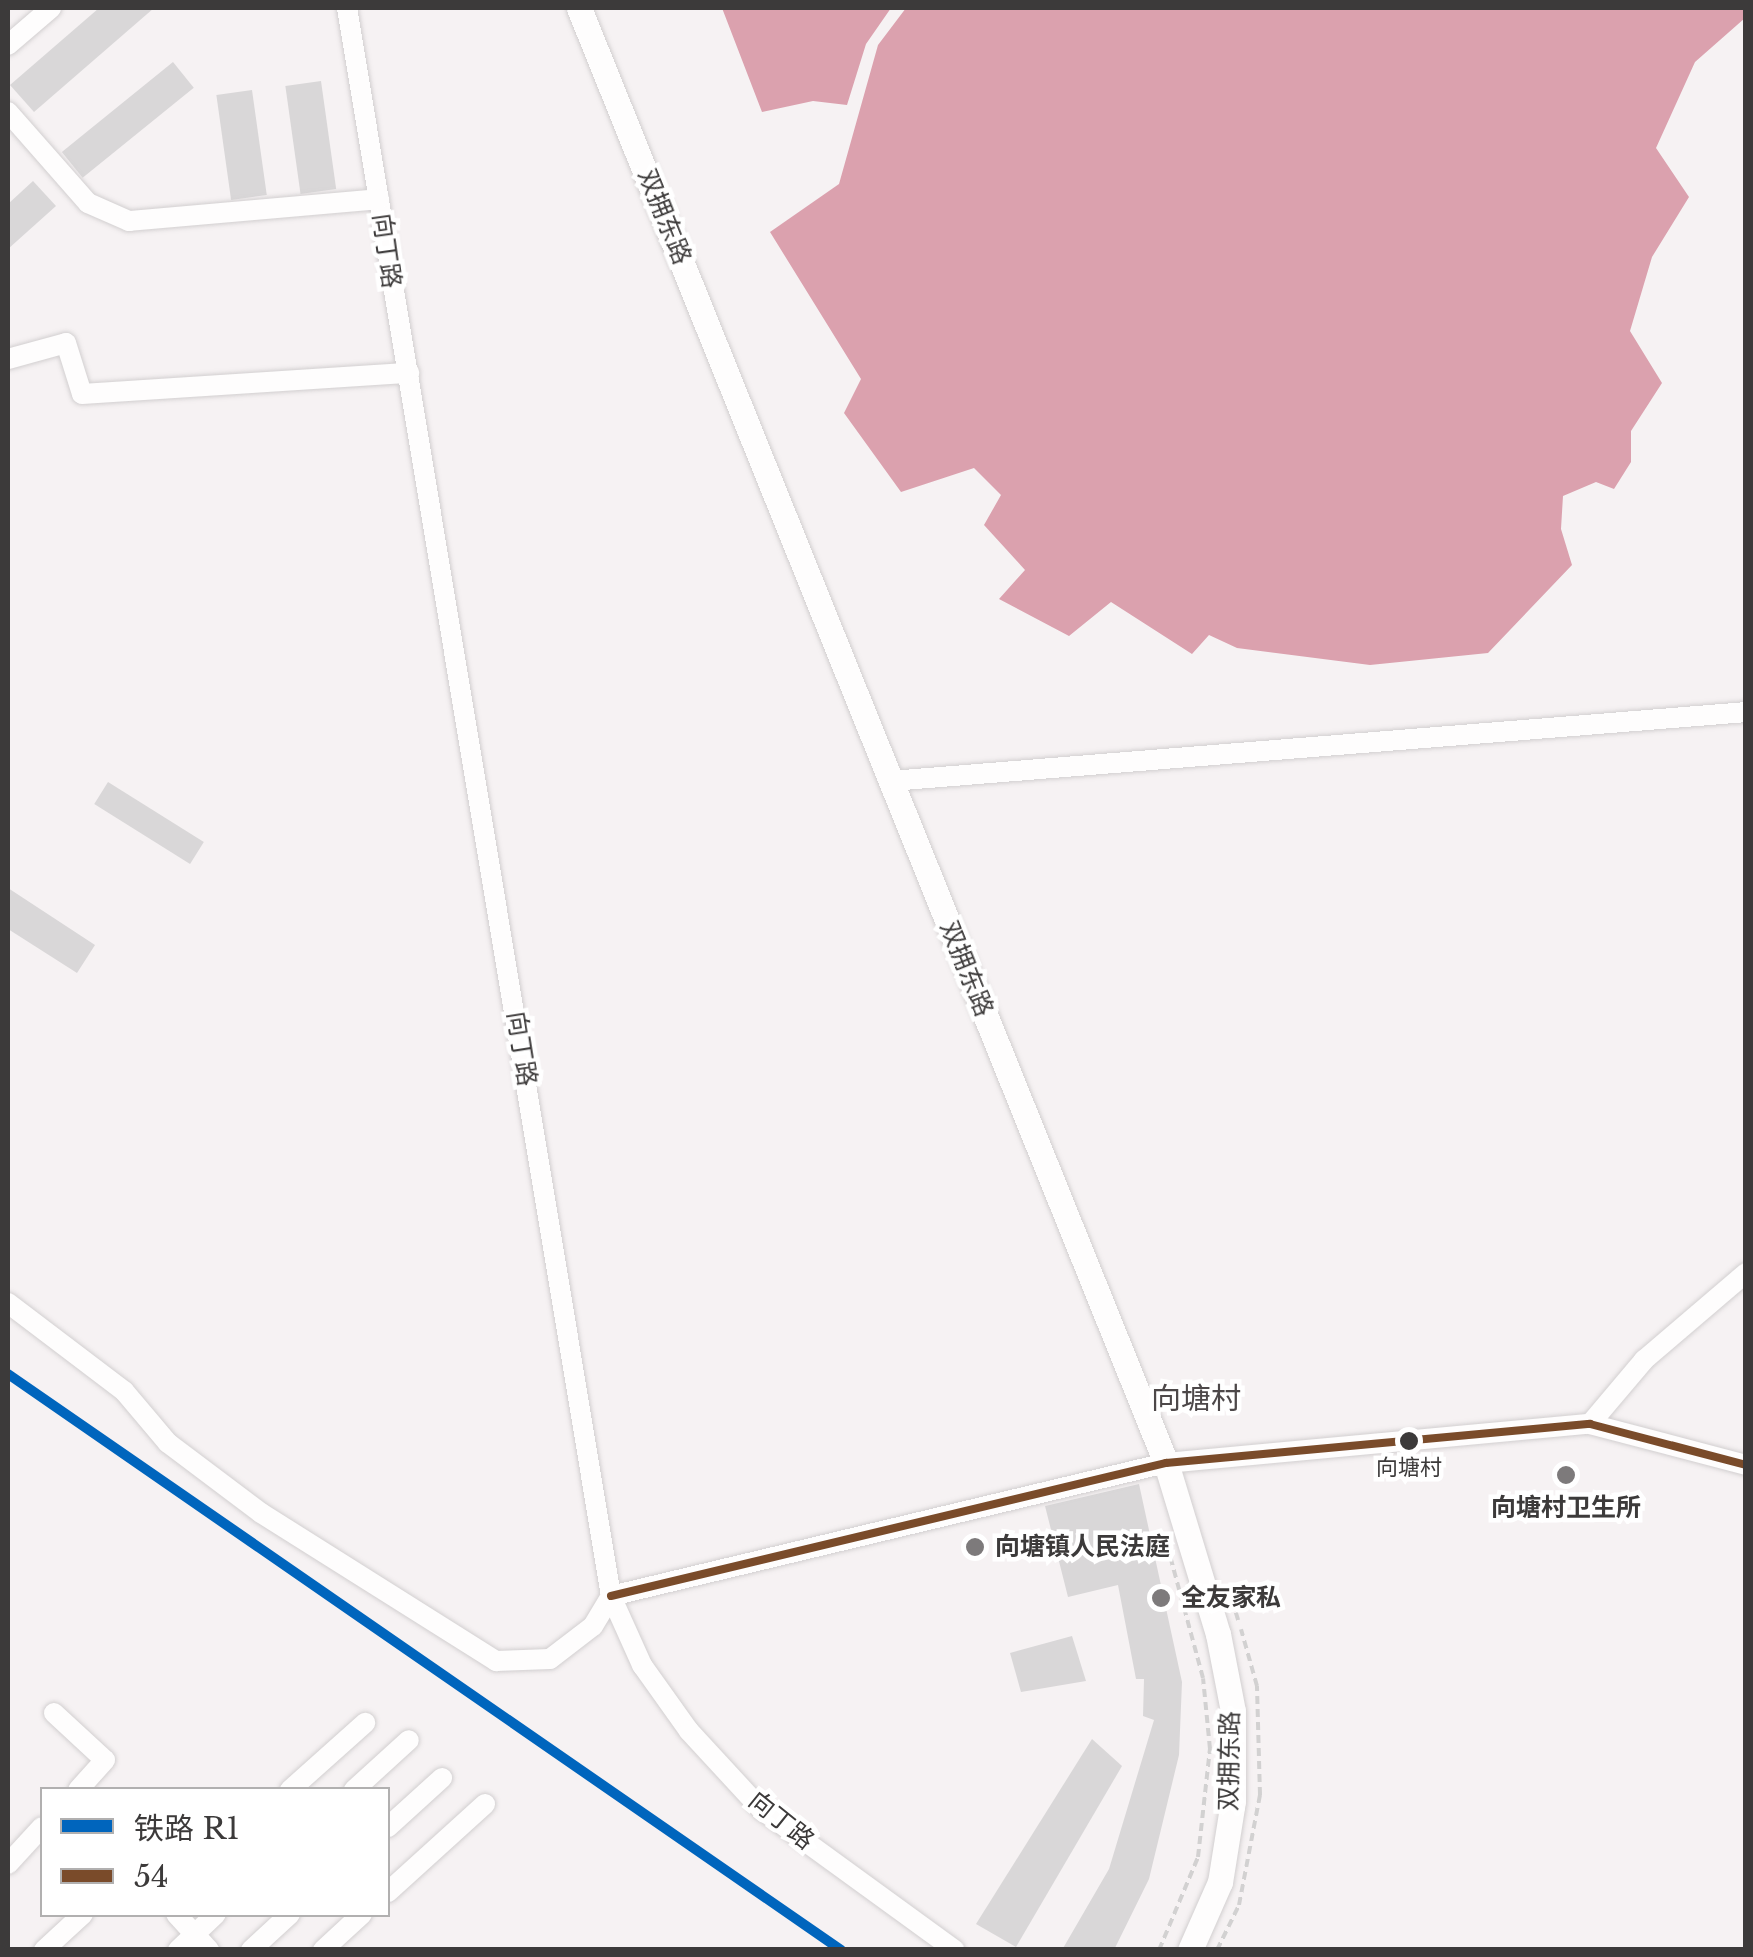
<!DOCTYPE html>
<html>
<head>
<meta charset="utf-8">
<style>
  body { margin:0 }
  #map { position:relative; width:1753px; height:1957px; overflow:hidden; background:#f6f2f3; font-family:"Libre Baskerville","Noto Sans SC",serif }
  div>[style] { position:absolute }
  .water>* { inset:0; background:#dba1ae }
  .building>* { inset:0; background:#d9d7d8; transform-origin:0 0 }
  .path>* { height:4px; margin-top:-2px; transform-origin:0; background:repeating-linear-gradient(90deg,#d2d1d1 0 8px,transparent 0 13px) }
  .roads { filter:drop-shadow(0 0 2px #d2cfd0) drop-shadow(0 0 2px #d2cfd0) }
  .minor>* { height:20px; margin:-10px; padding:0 10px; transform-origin:10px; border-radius:10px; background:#fefdfd }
  .major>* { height:25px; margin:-12.5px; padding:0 12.5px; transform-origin:12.5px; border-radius:12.5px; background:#fefdfd }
  .bus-1>* { height:8px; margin:-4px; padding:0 4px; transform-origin:4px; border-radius:4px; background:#7a4b2a }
  .rail-1>* { height:10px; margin:-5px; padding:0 5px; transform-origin:5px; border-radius:5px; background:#0065bd }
  .dots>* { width:28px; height:28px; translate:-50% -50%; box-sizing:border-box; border:5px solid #fff; border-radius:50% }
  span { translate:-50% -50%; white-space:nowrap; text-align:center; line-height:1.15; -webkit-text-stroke:9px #fff; paint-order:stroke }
  .bus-label { font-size:22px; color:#3c3a3a }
  .street-label { font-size:25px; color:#3c3a3a }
  .poi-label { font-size:25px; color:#3c3a3a; font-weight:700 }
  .left { translate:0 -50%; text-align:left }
  .quarter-label { font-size:30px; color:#4d4849 }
  .frame { position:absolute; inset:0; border:10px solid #3c3a3a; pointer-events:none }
  .legend { position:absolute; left:40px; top:1787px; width:350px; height:130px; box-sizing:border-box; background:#fff; border:2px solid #b1b0b0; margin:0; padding:12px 18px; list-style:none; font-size:30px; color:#3c3a3a }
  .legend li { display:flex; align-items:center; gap:20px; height:50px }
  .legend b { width:50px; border:2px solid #b1b0b0 }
</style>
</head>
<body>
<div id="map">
  <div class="water">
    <i style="clip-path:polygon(722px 8px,891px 8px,866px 44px,847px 105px,813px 101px,762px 112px)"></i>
    <i style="clip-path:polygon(906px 8px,1745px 8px,1745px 18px,1695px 62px,1656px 148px,1689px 197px,1652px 257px,1630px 331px,1662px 383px,1631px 431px,1631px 462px,1614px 489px,1596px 482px,1563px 496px,1561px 529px,1572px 565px,1488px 653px,1370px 665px,1237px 648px,1209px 635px,1192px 654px,1111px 602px,1069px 636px,999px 599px,1025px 570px,984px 525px,1001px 495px,974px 468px,901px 492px,844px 413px,861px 379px,770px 232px,839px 184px,878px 45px)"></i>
  </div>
  <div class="building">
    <i style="clip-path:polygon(99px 8px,154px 8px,34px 112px,10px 85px)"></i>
    <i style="left:173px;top:62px;width:33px;height:143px;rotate:51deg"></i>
    <i style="left:321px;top:81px;width:109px;height:36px;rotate:82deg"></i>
    <i style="left:252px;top:90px;width:106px;height:36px;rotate:82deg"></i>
    <i style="clip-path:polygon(33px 181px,56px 206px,8px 249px,8px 204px)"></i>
    <i style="left:108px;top:782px;width:113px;height:26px;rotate:32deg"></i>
    <i style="clip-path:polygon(8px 888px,95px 945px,77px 973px,8px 929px)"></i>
    <i style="clip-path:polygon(1139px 1484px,1182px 1682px,1179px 1755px,1149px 1879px,1114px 1950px,1062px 1950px,1109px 1869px,1154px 1720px,1143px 1716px,1144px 1679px,1136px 1679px,1118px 1585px,1068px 1597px,1045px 1506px)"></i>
    <i style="clip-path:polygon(1072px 1636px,1086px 1681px,1021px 1692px,1010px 1653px)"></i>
    <i style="clip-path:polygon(1092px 1739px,1122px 1766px,1016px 1947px,976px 1924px)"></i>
  </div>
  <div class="path">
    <i style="left:1232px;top:1600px;width:21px;rotate:73deg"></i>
    <i style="left:1159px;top:1950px;width:101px;rotate:-67.2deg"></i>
    <i style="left:1198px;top:1857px;width:109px;rotate:-83.7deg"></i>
    <i style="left:1210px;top:1749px;width:71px;rotate:-95.6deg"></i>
    <i style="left:1203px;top:1678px;width:135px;rotate:-105.1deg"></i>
    <i style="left:1217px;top:1950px;width:50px;rotate:-63.9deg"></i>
    <i style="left:1239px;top:1905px;width:112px;rotate:-79.2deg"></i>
    <i style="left:1260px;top:1795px;width:109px;rotate:-91.6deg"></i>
    <i style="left:1257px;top:1686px;width:59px;rotate:-105.7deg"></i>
  </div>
  <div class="roads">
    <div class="minor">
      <i style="left:347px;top:8px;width:1610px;rotate:80.56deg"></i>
      <i style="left:611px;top:1596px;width:76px;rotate:65.8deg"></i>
      <i style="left:642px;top:1665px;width:81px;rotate:54.5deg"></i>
      <i style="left:689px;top:1731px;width:108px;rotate:47.3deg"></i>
      <i style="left:762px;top:1810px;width:238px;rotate:36deg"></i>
      <i style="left:8px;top:45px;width:57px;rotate:-40.7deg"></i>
      <i style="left:8px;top:112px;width:121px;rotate:48.7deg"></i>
      <i style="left:88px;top:203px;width:45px;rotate:23.7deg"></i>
      <i style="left:129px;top:221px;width:251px;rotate:-5deg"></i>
      <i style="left:8px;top:359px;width:60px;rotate:-15.4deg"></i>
      <i style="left:66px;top:343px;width:53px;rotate:72.6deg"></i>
      <i style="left:82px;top:394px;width:328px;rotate:-3.7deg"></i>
      <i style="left:891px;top:781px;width:858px;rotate:-4.61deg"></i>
      <i style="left:8px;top:1303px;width:146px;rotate:37.2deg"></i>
      <i style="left:124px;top:1391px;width:68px;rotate:49.8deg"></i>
      <i style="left:168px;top:1443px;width:116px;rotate:37deg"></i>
      <i style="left:261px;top:1513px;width:278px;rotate:32.2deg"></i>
      <i style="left:496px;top:1661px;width:54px;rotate:-2.1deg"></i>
      <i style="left:550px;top:1659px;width:54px;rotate:-37.5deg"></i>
      <i style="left:593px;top:1626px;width:35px;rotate:-59deg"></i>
      <i style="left:611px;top:1596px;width:571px;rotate:-13.48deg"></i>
      <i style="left:1166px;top:1463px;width:426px;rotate:-5.3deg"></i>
      <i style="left:1590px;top:1424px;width:161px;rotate:14.7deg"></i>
      <i style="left:1590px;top:1424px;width:84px;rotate:-49.8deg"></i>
      <i style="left:1644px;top:1360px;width:134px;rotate:-40.5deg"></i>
      <i style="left:54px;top:1713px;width:69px;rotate:42.7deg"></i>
      <i style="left:105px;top:1760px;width:40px;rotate:132deg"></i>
      <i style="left:290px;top:1790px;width:101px;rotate:-41.8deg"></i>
      <i style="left:354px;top:1790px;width:74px;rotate:-42.3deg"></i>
      <i style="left:388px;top:1827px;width:73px;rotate:-42.2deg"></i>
      <i style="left:8px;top:1864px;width:50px;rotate:-47.4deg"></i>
      <i style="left:388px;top:1892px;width:131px;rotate:-42.2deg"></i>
      <i style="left:176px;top:1914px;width:49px;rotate:47.5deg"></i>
      <i style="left:44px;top:1950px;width:53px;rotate:-42.7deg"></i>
      <i style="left:178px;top:1950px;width:52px;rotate:-43.5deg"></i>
      <i style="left:251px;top:1950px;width:53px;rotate:-42.7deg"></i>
      <i style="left:323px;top:1950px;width:53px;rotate:-42.7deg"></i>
    </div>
    <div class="major">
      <i style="left:579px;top:8px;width:1569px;rotate:68.03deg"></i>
      <i style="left:1166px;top:1463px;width:179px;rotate:73.1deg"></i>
      <i style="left:1218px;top:1634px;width:78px;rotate:79deg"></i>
      <i style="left:1233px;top:1711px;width:90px;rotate:90deg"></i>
      <i style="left:1233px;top:1801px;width:82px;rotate:99.1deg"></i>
      <i style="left:1220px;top:1882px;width:74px;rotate:113.8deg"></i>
    </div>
  </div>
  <div class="bus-1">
    <i style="left:611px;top:1596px;width:571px;rotate:-13.48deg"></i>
    <i style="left:1166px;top:1463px;width:426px;rotate:-5.3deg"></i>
    <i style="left:1590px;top:1424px;width:161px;rotate:14.7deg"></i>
  </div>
  <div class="rail-1">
    <i style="left:8px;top:1374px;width:1013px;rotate:34.66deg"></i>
  </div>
  <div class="dots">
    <i style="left:1409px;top:1441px;background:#3c3a3a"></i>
    <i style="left:1566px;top:1475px;background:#7d7a7b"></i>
    <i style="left:975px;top:1547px;background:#7d7a7b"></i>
    <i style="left:1161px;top:1598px;background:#7d7a7b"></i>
  </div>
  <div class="bus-label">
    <span style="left:1409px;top:1468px">向塘村</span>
  </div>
  <div class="street-label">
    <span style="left:664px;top:217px;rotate:68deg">双拥东路</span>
    <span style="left:386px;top:251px;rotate:82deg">向丁路</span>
    <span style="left:966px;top:969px;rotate:68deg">双拥东路</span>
    <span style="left:521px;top:1049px;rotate:81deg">向丁路</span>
    <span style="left:1230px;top:1761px;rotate:-89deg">双拥东路</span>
    <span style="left:781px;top:1821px;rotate:39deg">向丁路</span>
  </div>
  <div class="poi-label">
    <span style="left:1566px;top:1508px">向塘村卫生所</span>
    <span class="left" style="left:995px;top:1547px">向塘镇人民法庭</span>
    <span class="left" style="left:1181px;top:1598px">全友家私</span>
  </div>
  <div class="quarter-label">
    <span style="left:1196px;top:1399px">向塘村</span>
  </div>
  <div class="frame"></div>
  <ul class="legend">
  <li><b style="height:12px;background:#0065bd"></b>铁路 R1</li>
  <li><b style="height:12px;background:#7a4b2a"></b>54</li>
  </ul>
</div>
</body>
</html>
